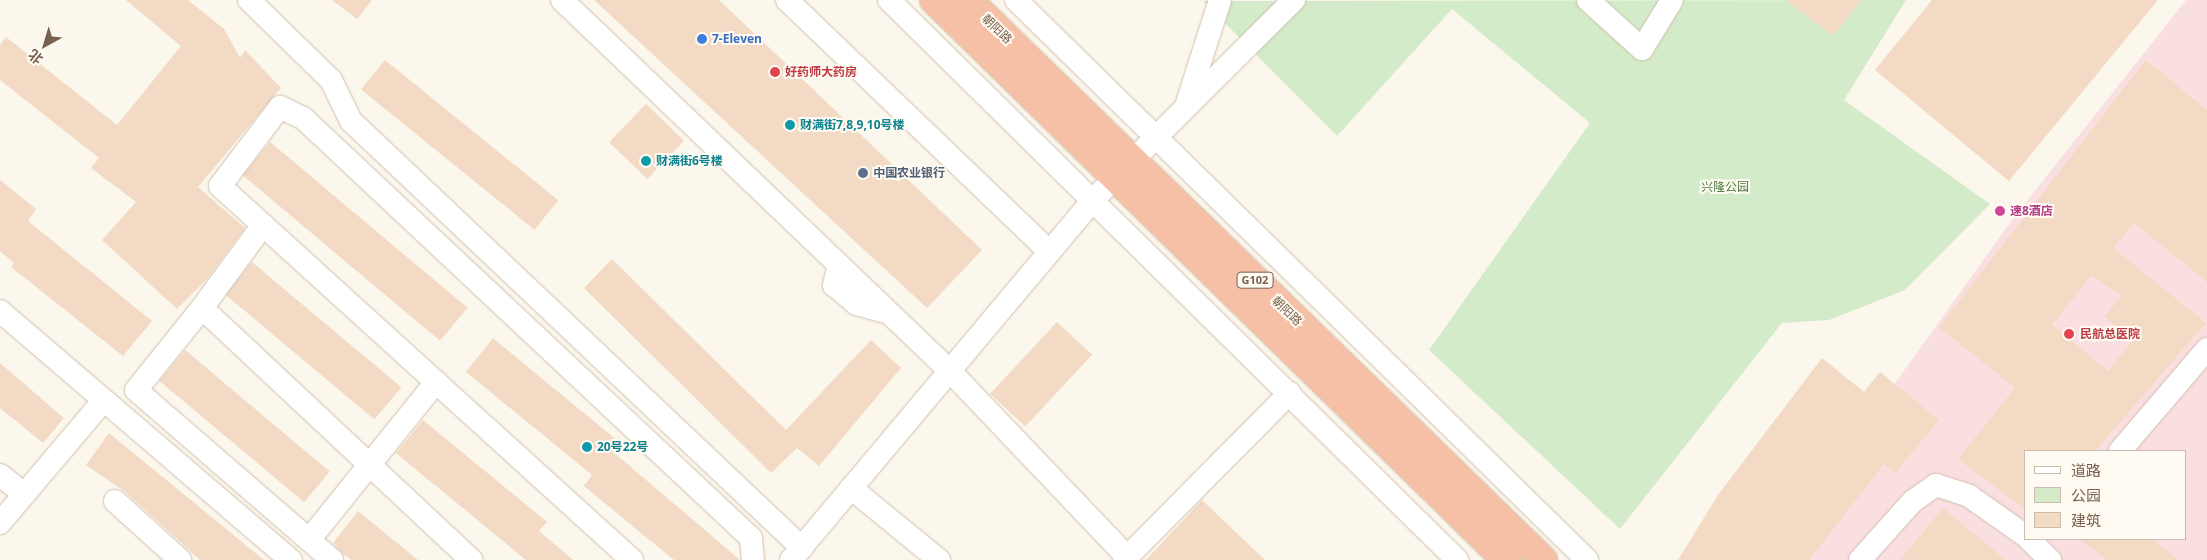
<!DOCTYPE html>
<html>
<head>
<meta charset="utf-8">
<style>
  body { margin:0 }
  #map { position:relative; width:2207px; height:560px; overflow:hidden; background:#fcf7ec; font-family:"Open Sans","Noto Sans SC",sans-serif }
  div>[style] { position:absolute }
  .medical>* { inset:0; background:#fadfe0 }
  .green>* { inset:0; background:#d4ebc9 }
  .building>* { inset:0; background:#f2dac4; transform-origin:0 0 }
  .roads { filter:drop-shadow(0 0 1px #cfc0b0) drop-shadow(0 0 1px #cfc0b0) }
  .minor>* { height:22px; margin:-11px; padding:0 11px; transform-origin:11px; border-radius:11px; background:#fff }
  .highway>* { height:28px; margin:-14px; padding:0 14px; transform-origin:14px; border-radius:14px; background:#f5c0a5 }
  .dots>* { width:14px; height:14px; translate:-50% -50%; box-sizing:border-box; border:2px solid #fffbf2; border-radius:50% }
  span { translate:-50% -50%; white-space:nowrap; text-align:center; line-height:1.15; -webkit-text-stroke:4px #fffbf2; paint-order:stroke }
  .shield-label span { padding:1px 4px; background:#fffbf2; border:1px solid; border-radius:4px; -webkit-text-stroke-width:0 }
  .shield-label { font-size:11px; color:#78604e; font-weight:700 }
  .street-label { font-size:12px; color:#78604e }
  .shop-label { font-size:12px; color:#366cbe; font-weight:700 }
  .left { translate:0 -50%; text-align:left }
  .health-label { font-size:12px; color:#be3a42; font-weight:700 }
  .culture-label { font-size:12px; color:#0d838f; font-weight:700 }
  .service-label { font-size:12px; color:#4e5e75; font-weight:700 }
  .park-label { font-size:12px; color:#527e46 }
  .hotel-label { font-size:12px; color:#b23c85; font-weight:700 }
  .legend { position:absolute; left:2024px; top:450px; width:162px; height:90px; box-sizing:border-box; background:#fffbf2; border:1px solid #c9bdb0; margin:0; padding:6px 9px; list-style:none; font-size:15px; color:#78604e }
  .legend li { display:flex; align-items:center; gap:10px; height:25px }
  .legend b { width:25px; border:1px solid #c9bdb0 }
  .north { position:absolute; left:20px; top:20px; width:50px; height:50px; -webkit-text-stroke:4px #fffbf2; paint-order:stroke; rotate:219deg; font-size:14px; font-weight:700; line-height:20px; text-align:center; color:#78604e }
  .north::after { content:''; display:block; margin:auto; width:18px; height:22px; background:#78604e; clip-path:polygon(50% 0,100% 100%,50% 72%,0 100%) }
</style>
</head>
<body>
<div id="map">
  <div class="medical">
    <i style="clip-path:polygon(evenodd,2186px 0,2207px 0,2207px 560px,1768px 560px,2015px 216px,2186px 0,2026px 451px,2186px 451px,2186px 539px,2026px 539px,2026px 451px)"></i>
  </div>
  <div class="green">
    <i style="clip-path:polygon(1906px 0,1844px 100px,1990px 204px,1905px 290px,1829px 320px,1782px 323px,1620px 529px,1429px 350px,1590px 123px,1452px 9px,1337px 136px,1203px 1px)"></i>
  </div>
  <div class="building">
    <i style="clip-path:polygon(126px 0,188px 0,224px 29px,240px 58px,245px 50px,281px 88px,198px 187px,245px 228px,207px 279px,177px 309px,102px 240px,136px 202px,91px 168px,99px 158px,0 80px,0 45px,6px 37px,117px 125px,181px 46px)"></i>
    <i style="clip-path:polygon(332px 0,372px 0,357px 19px)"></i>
    <i style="clip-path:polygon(594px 0,719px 0,982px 250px,927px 308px)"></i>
    <i style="clip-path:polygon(1785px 0,1861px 0,1833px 36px)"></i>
    <i style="clip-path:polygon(1932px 0,2158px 0,2009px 181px,1875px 70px)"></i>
    <i style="left:385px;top:60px;width:223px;height:38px;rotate:39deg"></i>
    <i style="clip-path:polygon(evenodd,2146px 60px,2207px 110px,2207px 282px,2134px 223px,2113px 248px,2206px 323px,2095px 451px,2026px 451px,2026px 510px,1958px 459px,2015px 388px,1939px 327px,2146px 60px,2091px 276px,2122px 295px,2104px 317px,2133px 340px,2108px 371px,2052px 325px,2091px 276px)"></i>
    <i style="left:646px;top:104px;width:53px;height:53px;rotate:44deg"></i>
    <i style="left:270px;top:142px;width:258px;height:43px;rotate:40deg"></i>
    <i style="clip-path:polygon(0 180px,36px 209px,28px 221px,152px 321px,123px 356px,11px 267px,14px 263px,0 251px)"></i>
    <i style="clip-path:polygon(612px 259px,786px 430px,871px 340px,901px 368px,819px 466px,797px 448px,771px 473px,584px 288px)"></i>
    <i style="left:252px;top:262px;width:195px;height:42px;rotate:40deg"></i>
    <i style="left:1057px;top:322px;width:48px;height:98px;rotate:43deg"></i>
    <i style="clip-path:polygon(493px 338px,619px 442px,612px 451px,740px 560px,674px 560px,584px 486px,592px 475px,466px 372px)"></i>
    <i style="left:185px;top:350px;width:189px;height:40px;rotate:40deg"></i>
    <i style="clip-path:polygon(1822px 358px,1864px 392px,1880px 372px,1939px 420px,1895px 473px,1884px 464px,1809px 560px,1678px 560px,1718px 495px)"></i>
    <i style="clip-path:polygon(0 363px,64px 418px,43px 443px,0 408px)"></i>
    <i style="clip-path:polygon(423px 420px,547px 522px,539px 531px,573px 560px,526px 560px,396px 453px)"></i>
    <i style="clip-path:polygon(109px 433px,264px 560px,200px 560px,124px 491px,86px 465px)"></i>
    <i style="clip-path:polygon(1202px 500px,1265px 560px,1146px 560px)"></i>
    <i style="clip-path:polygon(1943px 508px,2006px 560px,1900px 560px)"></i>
    <i style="clip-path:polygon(358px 511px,418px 560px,351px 560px,343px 554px,333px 543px)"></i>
    <i style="clip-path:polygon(2079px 539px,2153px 539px,2178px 560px,2107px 560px)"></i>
  </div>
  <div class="roads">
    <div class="minor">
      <i style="left:249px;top:0;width:115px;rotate:44.3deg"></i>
      <i style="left:331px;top:80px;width:46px;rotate:64deg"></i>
      <i style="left:351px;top:121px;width:621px;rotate:43.43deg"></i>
      <i style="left:562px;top:0;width:537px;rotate:43.72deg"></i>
      <i style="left:950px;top:371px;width:257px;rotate:46.4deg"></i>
      <i style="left:1127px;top:557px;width:4px;rotate:135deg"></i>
      <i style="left:787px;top:0;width:364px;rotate:43.8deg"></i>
      <i style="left:889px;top:0;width:798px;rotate:44.59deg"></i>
      <i style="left:1016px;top:0;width:800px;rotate:44.44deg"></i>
      <i style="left:1588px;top:0;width:73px;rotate:42.2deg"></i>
      <i style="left:1642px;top:49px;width:57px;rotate:-58.5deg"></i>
      <i style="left:1187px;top:103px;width:108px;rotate:-72.2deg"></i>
      <i style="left:263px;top:225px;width:103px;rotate:126.3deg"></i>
      <i style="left:202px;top:308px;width:369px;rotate:43.1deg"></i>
      <i style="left:839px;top:265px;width:21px;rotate:104deg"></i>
      <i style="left:834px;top:285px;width:30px;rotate:40deg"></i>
      <i style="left:857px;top:304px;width:26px;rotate:16deg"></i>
      <i style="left:202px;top:308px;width:105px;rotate:128.8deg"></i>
      <i style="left:136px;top:390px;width:229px;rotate:40.9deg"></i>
      <i style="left:0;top:311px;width:383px;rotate:40.6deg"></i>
      <i style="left:2120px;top:451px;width:134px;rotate:-49.5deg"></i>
      <i style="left:0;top:475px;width:31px;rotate:38deg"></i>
      <i style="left:851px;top:488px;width:114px;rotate:39.3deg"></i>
      <i style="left:115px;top:501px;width:88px;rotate:42.2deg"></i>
      <i style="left:0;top:523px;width:161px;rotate:-49.8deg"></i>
      <i style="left:2029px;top:539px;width:30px;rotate:45deg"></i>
      <i style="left:1127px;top:557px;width:231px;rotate:-45.2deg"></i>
      <i style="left:332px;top:560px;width:30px;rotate:-139deg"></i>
      <i style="left:309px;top:540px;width:203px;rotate:-51.2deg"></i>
      <i style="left:632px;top:560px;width:556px;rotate:-137.77deg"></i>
      <i style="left:220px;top:186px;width:99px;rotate:-52.8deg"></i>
      <i style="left:280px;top:107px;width:25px;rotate:26deg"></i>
      <i style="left:303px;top:118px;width:614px;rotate:43.15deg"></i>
      <i style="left:751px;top:538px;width:22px;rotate:85deg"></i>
      <i style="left:791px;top:560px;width:473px;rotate:-50deg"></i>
      <i style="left:1095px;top:198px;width:281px;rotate:-44.9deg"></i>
      <i style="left:1860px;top:560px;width:79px;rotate:-48.1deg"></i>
      <i style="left:1913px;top:501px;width:28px;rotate:-35deg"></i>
      <i style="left:1936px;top:485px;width:35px;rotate:18deg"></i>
      <i style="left:1969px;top:496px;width:70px;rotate:35.1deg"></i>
    </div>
    <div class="highway">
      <i style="left:934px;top:0;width:800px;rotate:44.39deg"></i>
      <i style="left:968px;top:0;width:803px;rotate:44.24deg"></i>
    </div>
  </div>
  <div class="dots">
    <i style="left:702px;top:39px;background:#3f7fe0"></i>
    <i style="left:775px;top:72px;background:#e0444e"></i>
    <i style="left:790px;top:125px;background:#0f9aa8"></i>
    <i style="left:646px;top:161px;background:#0f9aa8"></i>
    <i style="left:863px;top:173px;background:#5c6f8a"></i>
    <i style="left:2000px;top:211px;background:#d1479c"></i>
    <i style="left:2069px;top:334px;background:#e0444e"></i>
    <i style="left:587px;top:447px;background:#0f9aa8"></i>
  </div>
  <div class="shield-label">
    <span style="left:1255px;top:280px">G102</span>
  </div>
  <div class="street-label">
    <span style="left:997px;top:29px;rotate:44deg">朝阳路</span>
    <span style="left:1287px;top:311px;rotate:44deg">朝阳路</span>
  </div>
  <div class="shop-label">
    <span class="left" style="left:712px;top:39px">7-Eleven</span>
  </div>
  <div class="health-label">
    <span class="left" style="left:785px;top:72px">好药师大药房</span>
    <span class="left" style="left:2080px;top:334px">民航总医院</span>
  </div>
  <div class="culture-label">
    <span class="left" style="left:800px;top:125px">财满街7,8,9,10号楼</span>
    <span class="left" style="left:656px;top:161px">财满街6号楼</span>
    <span class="left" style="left:597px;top:447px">20号22号</span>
  </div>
  <div class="service-label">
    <span class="left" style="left:873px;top:173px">中国农业银行</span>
  </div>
  <div class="park-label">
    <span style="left:1725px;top:187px">兴隆公园</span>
  </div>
  <div class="hotel-label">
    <span class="left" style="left:2010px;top:211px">速8酒店</span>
  </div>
  <ul class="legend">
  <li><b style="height:6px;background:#fff"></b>道路</li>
  <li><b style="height:14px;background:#d4ebc9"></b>公园</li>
  <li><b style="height:14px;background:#f2dac4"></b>建筑</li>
  </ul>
  <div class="north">北</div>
</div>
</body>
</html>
